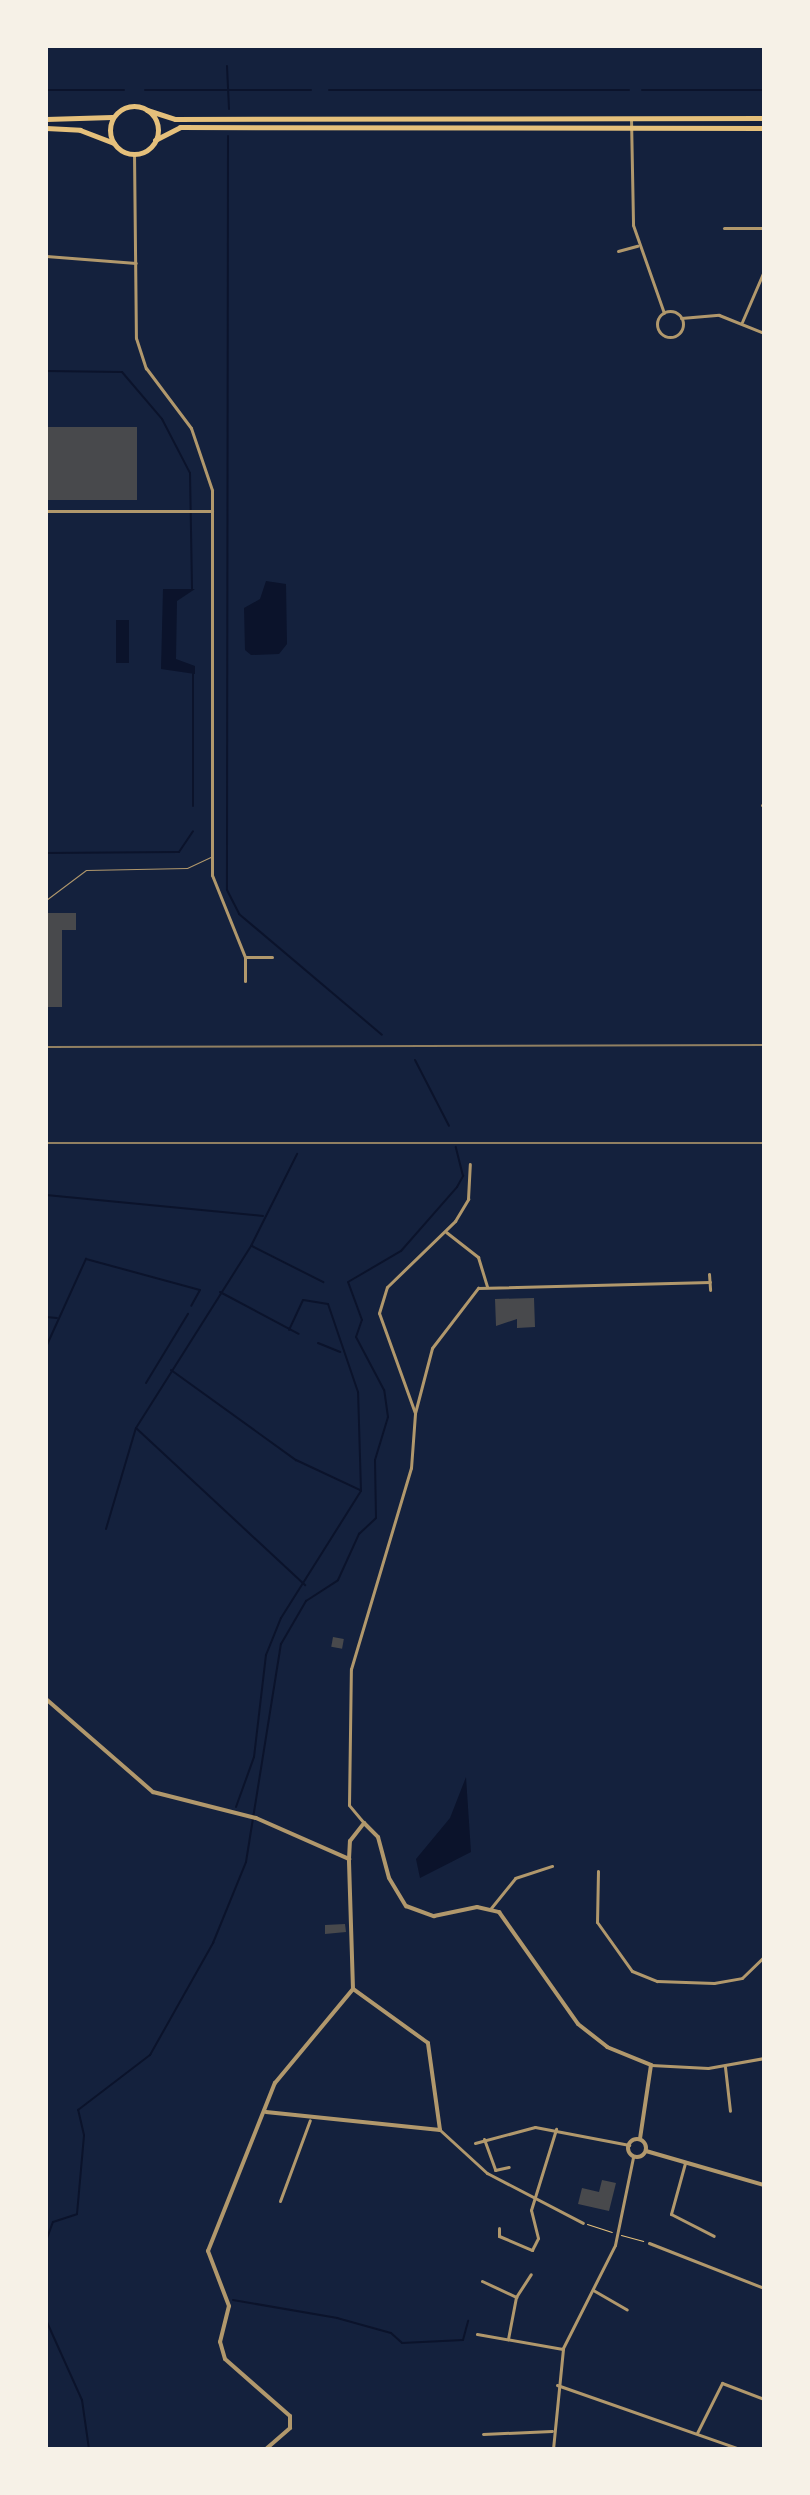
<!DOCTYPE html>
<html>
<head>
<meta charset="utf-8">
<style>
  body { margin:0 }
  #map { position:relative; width:810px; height:2495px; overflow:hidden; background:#14213d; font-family:Raleway,sans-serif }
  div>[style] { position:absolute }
  .water>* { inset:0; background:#0b132b; transform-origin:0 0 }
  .stream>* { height:2px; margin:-1px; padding:0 1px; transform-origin:1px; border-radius:1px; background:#0b132b }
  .building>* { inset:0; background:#48494c; transform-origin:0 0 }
  .path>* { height:1px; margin:-0.5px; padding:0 0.5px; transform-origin:0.5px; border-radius:0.5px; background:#e5c07b }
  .service>* { height:1px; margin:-0.5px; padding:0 0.5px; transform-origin:0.5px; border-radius:0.5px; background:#b1986c }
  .minor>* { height:3px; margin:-1.5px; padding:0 1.5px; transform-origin:1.5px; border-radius:1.5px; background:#b1986c }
  .minor>.ring { margin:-1.5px; padding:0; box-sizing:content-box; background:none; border:3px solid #b1986c; border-radius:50% }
  .tertiary>* { height:4px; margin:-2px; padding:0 2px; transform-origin:2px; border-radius:2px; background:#b1986c }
  .tertiary>.ring { margin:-2px; padding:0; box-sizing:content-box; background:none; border:4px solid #b1986c; border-radius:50% }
  .primary>* { height:5px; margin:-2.5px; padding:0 2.5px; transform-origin:2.5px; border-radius:2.5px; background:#e5c07b }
  .primary>.ring { margin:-2.5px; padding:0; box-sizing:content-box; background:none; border:5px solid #e5c07b; border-radius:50% }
  .rail>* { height:2px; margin:-1px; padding:0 1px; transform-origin:1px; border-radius:1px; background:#918062 }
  span { translate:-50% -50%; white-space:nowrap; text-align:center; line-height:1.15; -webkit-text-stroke:7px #f6f1e7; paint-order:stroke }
  .frame { position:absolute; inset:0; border:48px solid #f6f1e7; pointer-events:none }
</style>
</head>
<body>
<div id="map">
  <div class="water">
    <i style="clip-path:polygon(266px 581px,286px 584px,287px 644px,279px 654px,251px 655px,245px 650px,244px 608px,260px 599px)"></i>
    <i style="clip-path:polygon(163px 589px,195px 589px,177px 601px,176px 659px,195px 666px,195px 674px,161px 669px)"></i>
    <i style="left:116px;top:620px;width:13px;height:43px"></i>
    <i style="clip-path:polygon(466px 1777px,471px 1852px,420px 1878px,416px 1859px,450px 1818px)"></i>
  </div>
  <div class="stream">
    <i style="left:227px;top:66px;width:43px;rotate:87.3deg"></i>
    <i style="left:46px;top:90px;width:78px"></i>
    <i style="left:145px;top:90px;width:166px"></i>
    <i style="left:329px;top:90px;width:300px"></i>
    <i style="left:642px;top:90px;width:122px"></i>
    <i style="left:228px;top:136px;width:754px;rotate:90.08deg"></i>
    <i style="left:227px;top:890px;width:27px;rotate:63deg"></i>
    <i style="left:239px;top:914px;width:187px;rotate:40.2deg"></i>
    <i style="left:46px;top:371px;width:76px;rotate:0.8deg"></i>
    <i style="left:122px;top:372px;width:62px;rotate:49.6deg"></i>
    <i style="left:162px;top:419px;width:61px;rotate:62.6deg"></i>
    <i style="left:190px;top:473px;width:116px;rotate:89deg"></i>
    <i style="left:193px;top:674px;width:132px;rotate:90deg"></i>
    <i style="left:46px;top:853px;width:133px;rotate:-0.4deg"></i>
    <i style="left:179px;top:852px;width:25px;rotate:-56deg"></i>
    <i style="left:415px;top:1060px;width:74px;rotate:62.7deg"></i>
    <i style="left:46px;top:1195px;width:218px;rotate:5.5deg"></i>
    <i style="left:252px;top:1246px;width:80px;rotate:26.9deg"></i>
    <i style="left:220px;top:1292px;width:89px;rotate:28deg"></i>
    <i style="left:46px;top:1317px;width:11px;rotate:5deg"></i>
    <i style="left:318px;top:1343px;width:24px;rotate:22deg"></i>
    <i style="left:46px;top:1347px;width:97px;rotate:-65.6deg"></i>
    <i style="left:86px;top:1259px;width:118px;rotate:15.2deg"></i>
    <i style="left:200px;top:1290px;width:18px;rotate:119deg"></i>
    <i style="left:171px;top:1370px;width:154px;rotate:35.8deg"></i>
    <i style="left:296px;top:1460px;width:71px;rotate:25.1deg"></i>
    <i style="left:146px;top:1383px;width:81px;rotate:-58.7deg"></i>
    <i style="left:136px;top:1428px;width:231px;rotate:42.9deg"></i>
    <i style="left:106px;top:1529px;width:105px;rotate:-73.5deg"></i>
    <i style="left:136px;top:1428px;width:215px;rotate:-57.7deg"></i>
    <i style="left:251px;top:1246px;width:103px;rotate:-63.4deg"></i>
    <i style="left:236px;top:1807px;width:53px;rotate:-70.2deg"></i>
    <i style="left:254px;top:1757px;width:103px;rotate:-83.3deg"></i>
    <i style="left:266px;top:1655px;width:40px;rotate:-68deg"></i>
    <i style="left:281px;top:1618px;width:150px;rotate:-57.8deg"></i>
    <i style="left:361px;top:1491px;width:99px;rotate:-91.7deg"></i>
    <i style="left:358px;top:1392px;width:93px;rotate:-108.8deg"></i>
    <i style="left:328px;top:1304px;width:25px;rotate:-171deg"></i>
    <i style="left:303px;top:1300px;width:33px;rotate:115deg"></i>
    <i style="left:46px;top:2241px;width:20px;rotate:-70deg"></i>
    <i style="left:53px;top:2222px;width:25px;rotate:-18deg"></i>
    <i style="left:77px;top:2214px;width:79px;rotate:-84.9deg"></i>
    <i style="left:84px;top:2135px;width:26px;rotate:-103deg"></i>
    <i style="left:78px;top:2110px;width:91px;rotate:-37.4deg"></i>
    <i style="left:150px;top:2055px;width:129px;rotate:-60.6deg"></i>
    <i style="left:213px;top:1943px;width:87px;rotate:-67.8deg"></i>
    <i style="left:246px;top:1862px;width:221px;rotate:-80.9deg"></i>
    <i style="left:281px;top:1644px;width:50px;rotate:-59.8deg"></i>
    <i style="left:306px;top:1601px;width:38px;rotate:-33deg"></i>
    <i style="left:338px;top:1580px;width:51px;rotate:-65.5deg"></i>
    <i style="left:359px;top:1534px;width:23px;rotate:-43deg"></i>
    <i style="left:376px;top:1518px;width:58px;rotate:-91deg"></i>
    <i style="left:375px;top:1460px;width:45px;rotate:-73.2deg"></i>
    <i style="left:388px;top:1417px;width:27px;rotate:-98deg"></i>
    <i style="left:384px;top:1390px;width:60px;rotate:-117.8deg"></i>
    <i style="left:356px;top:1337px;width:18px;rotate:-71deg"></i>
    <i style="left:362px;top:1320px;width:40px;rotate:-110.2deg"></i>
    <i style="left:348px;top:1282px;width:61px;rotate:-30.3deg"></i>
    <i style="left:401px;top:1251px;width:85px;rotate:-48.8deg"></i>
    <i style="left:457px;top:1187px;width:13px;rotate:-61deg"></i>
    <i style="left:463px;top:1176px;width:30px;rotate:-104deg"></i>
    <i style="left:233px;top:2300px;width:106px;rotate:9.8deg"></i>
    <i style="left:337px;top:2318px;width:56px;rotate:15.5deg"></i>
    <i style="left:391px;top:2333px;width:15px;rotate:42deg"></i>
    <i style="left:402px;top:2343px;width:61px;rotate:-2.8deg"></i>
    <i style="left:463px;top:2340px;width:20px;rotate:-75deg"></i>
    <i style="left:46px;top:2320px;width:88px;rotate:65.8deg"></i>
    <i style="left:82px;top:2400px;width:49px;rotate:81.9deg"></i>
  </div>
  <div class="building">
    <i style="left:46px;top:427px;width:91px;height:73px"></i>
    <i style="clip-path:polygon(46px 913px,76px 913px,76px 930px,62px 930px,62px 1007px,46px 1007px)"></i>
    <i style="clip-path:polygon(534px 1298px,535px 1327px,517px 1328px,517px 1319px,496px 1326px,495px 1299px)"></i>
    <i style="left:333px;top:1637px;width:11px;height:10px;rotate:10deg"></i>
    <i style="clip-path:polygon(325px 1925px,345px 1924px,346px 1932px,325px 1934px)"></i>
    <i style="clip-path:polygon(602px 2180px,616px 2183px,609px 2211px,578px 2204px,582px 2188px,599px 2192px)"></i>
  </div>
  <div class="path">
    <i style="left:587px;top:2224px;width:26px;rotate:18deg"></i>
    <i style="left:621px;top:2235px;width:23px;rotate:15deg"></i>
  </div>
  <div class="service">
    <i style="left:46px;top:900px;width:50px;rotate:-36.9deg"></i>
    <i style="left:86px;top:870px;width:101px;rotate:-1.1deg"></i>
    <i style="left:187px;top:868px;width:26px;rotate:-25deg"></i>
  </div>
  <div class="minor">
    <i style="left:631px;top:118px;width:107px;rotate:88.9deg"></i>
    <i style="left:633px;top:225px;width:93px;rotate:70.6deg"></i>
    <i style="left:134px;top:153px;width:185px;rotate:89.4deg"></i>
    <i style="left:136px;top:338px;width:32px;rotate:72deg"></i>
    <i style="left:146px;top:368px;width:75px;rotate:53.1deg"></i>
    <i style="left:191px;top:428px;width:65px;rotate:71.3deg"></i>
    <i style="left:212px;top:490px;width:385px;rotate:90deg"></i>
    <i style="left:212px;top:875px;width:88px;rotate:68.1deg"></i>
    <i style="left:245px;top:957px;width:24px;rotate:90deg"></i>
    <i style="left:724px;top:228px;width:40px"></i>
    <i style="left:618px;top:251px;width:20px;rotate:-15deg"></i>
    <i style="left:46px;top:256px;width:90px;rotate:4.4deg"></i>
    <i class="ring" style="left:657px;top:311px;width:23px;height:23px"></i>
    <i style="left:681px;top:318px;width:38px;rotate:-5deg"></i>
    <i style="left:719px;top:315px;width:48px;rotate:21.8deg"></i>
    <i style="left:742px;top:322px;width:56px;rotate:-66.7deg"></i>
    <i style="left:46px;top:511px;width:166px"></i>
    <i style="left:762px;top:805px;width:2px"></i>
    <i style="left:245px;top:957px;width:27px"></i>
    <i style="left:446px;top:1232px;width:41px;rotate:38deg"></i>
    <i style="left:478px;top:1257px;width:31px;rotate:73deg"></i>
    <i style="left:709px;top:1274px;width:16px;rotate:86deg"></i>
    <i style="left:415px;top:1413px;width:67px;rotate:-75.3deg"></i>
    <i style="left:432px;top:1348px;width:76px;rotate:-52.5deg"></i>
    <i style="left:478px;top:1288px;width:232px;rotate:-1.5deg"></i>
    <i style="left:364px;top:1823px;width:23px;rotate:-130deg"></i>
    <i style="left:349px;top:1805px;width:136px;rotate:-89.2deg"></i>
    <i style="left:351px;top:1669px;width:210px;rotate:-73.4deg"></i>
    <i style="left:411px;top:1468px;width:55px;rotate:-85.8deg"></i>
    <i style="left:415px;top:1413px;width:106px;rotate:-109.8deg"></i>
    <i style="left:379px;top:1313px;width:27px;rotate:-73deg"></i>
    <i style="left:387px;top:1287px;width:95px;rotate:-44.1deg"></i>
    <i style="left:455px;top:1221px;width:26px;rotate:-59deg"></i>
    <i style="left:468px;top:1199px;width:35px;rotate:-87deg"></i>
    <i style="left:598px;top:1871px;width:51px;rotate:91.1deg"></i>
    <i style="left:597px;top:1922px;width:60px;rotate:54.5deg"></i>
    <i style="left:632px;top:1971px;width:27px;rotate:22deg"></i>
    <i style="left:657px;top:1981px;width:57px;rotate:2deg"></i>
    <i style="left:714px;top:1983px;width:28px;rotate:-10deg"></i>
    <i style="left:742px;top:1978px;width:30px;rotate:-44deg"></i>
    <i style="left:491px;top:1908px;width:38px;rotate:-51deg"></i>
    <i style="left:515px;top:1878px;width:39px;rotate:-18deg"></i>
    <i style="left:651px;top:2065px;width:57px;rotate:3deg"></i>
    <i style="left:708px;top:2068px;width:57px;rotate:-10.1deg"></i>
    <i style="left:725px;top:2067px;width:44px;rotate:83.5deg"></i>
    <i style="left:440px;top:2130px;width:64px;rotate:42.5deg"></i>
    <i style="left:487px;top:2173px;width:108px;rotate:27.5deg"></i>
    <i style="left:484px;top:2139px;width:33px;rotate:70deg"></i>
    <i style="left:495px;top:2170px;width:14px;rotate:-12deg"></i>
    <i style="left:475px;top:2143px;width:62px;rotate:-14.9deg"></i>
    <i style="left:535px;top:2127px;width:96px;rotate:10.8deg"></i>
    <i style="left:685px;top:2163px;width:53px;rotate:105.4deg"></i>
    <i style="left:671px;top:2214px;width:48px;rotate:27.1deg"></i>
    <i style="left:280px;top:2201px;width:86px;rotate:-69.7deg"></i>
    <i style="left:499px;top:2228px;width:8px;rotate:90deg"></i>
    <i style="left:499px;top:2236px;width:36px;rotate:23deg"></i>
    <i style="left:532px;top:2250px;width:13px;rotate:-63deg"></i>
    <i style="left:538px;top:2238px;width:29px;rotate:-104deg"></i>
    <i style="left:531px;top:2210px;width:85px;rotate:-72.8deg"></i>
    <i style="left:649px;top:2243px;width:123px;rotate:21.4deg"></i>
    <i style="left:482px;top:2281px;width:38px;rotate:25deg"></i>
    <i style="left:516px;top:2297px;width:43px;rotate:100.8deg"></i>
    <i style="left:593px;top:2290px;width:39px;rotate:30deg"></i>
    <i style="left:516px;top:2297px;width:27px;rotate:-57deg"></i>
    <i style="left:477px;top:2334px;width:87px;rotate:9.9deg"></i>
    <i style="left:557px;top:2385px;width:194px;rotate:19.3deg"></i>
    <i style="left:697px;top:2433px;width:56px;rotate:-63.4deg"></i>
    <i style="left:722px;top:2383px;width:45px;rotate:20.9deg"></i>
    <i style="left:483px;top:2434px;width:69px;rotate:-2.5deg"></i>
    <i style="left:553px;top:2449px;width:101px;rotate:-84.3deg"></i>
    <i style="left:563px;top:2348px;width:115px;rotate:-63.2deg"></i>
    <i style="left:615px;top:2245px;width:90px;rotate:-78.4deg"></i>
  </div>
  <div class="tertiary">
    <i style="left:46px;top:1699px;width:142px;rotate:41deg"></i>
    <i style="left:153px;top:1792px;width:106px;rotate:14.2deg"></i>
    <i style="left:256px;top:1818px;width:102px;rotate:23.8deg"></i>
    <i style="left:353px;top:1989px;width:130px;rotate:-91.8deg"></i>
    <i style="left:349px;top:1859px;width:18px;rotate:-87deg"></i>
    <i style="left:350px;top:1841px;width:23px;rotate:-52deg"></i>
    <i style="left:364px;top:1823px;width:20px;rotate:45deg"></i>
    <i style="left:378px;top:1837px;width:42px;rotate:75deg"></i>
    <i style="left:389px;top:1878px;width:33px;rotate:59deg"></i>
    <i style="left:406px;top:1906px;width:30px;rotate:20deg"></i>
    <i style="left:434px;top:1916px;width:44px;rotate:-11.8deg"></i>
    <i style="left:477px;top:1907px;width:23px;rotate:13deg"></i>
    <i style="left:499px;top:1912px;width:137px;rotate:54.8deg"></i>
    <i style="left:578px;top:2024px;width:37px;rotate:38deg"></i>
    <i style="left:607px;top:2047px;width:48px;rotate:22.2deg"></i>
    <i style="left:651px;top:2065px;width:75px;rotate:98.5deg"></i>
    <i style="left:266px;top:2112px;width:175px;rotate:5.9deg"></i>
    <i style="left:440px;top:2130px;width:88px;rotate:-97.9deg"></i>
    <i style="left:428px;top:2043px;width:92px;rotate:-144.2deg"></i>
    <i class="ring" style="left:628px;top:2139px;width:14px;height:14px"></i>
    <i style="left:646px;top:2151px;width:123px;rotate:16.1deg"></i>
    <i style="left:266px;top:2449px;width:32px;rotate:-41deg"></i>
    <i style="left:290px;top:2428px;width:12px;rotate:-90deg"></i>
    <i style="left:290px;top:2416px;width:86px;rotate:-138.8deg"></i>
    <i style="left:225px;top:2359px;width:18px;rotate:-106deg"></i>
    <i style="left:220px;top:2342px;width:37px;rotate:-76deg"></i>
    <i style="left:229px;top:2306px;width:59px;rotate:-110.9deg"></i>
    <i style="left:208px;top:2251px;width:181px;rotate:-68.3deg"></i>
    <i style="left:275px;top:2083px;width:122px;rotate:-50.3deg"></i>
  </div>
  <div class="primary">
    <i class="ring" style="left:110px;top:106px;width:43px;height:43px"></i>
    <i style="left:147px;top:110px;width:29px;rotate:18deg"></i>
    <i style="left:175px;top:119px;width:589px;rotate:-0.1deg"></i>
    <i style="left:46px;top:119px;width:66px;rotate:-1.7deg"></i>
    <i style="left:46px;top:128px;width:34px;rotate:3deg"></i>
    <i style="left:80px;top:130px;width:36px;rotate:21deg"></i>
    <i style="left:155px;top:140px;width:28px;rotate:-27deg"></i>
    <i style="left:180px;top:127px;width:584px;rotate:0.1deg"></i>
  </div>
  <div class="rail">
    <i style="left:46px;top:1047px;width:718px;rotate:-0.16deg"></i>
    <i style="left:46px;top:1143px;width:718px"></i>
  </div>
  <div class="frame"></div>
</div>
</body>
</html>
